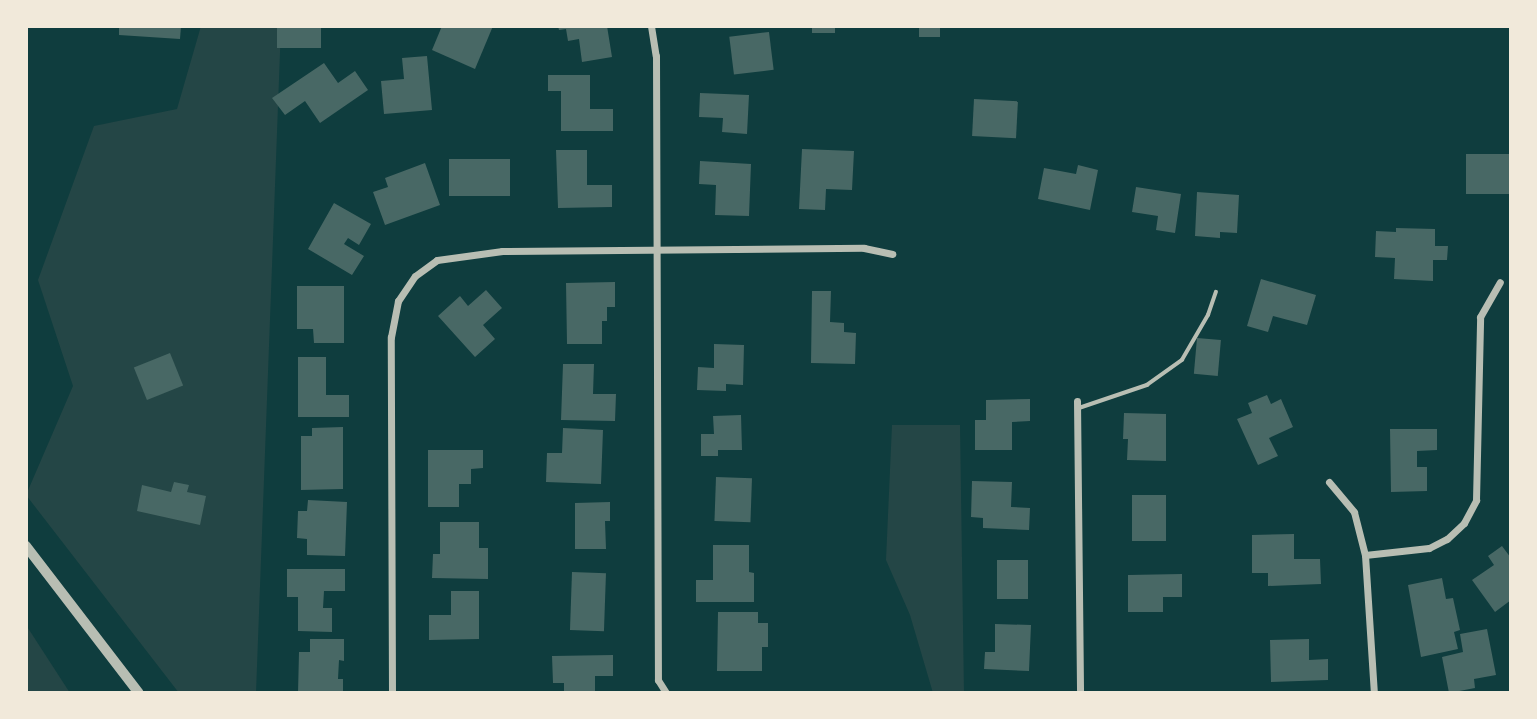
<!DOCTYPE html>
<html>
<head>
<meta charset="utf-8">
<style>
  body { margin:0 }
  #map { position:relative; width:1537px; height:719px; overflow:hidden; background:#0f3d3e; font-family:"IBM Plex Serif",serif }
  div>[style] { position:absolute }
  .green>* { inset:0; background:#244646 }
  .building>* { inset:0; background:#486865; transform-origin:0 0 }
  .service>* { height:3.5px; margin:-1.75px; padding:0 1.75px; transform-origin:1.75px; border-radius:1.75px; background:#b8beb3 }
  .minor>* { height:7px; margin:-3.5px; padding:0 3.5px; transform-origin:3.5px; border-radius:3.5px; background:#b8beb3 }
  .tertiary>* { height:10px; margin:-5px; padding:0 5px; transform-origin:5px; border-radius:5px; background:#b8beb3 }
  span { translate:-50% -50%; white-space:nowrap; text-align:center; line-height:1.15; -webkit-text-stroke:5px #f1e9da; paint-order:stroke }
  .frame { position:absolute; inset:0; border:28px solid #f1e9da; pointer-events:none }
</style>
</head>
<body>
<div id="map">
  <div class="green">
    <i style="clip-path:polygon(201px 26px,281px 26px,256px 693px,179px 693px,26px 495px,73px 386px,38px 280px,94px 126px,177px 109px)"></i>
    <i style="clip-path:polygon(892px 425px,960px 425px,964px 693px,933px 693px,910px 615px,886px 560px)"></i>
    <i style="clip-path:polygon(26px 625px,70px 693px,26px 693px)"></i>
  </div>
  <div class="building">
    <i style="clip-path:polygon(119px 26px,181px 26px,180px 39px,119px 35px)"></i>
    <i style="left:277px;top:26px;width:44px;height:22px"></i>
    <i style="clip-path:polygon(442px 26px,493px 26px,475px 69px,432px 50px)"></i>
    <i style="clip-path:polygon(558px 26px,607px 26px,612px 57px,582px 62px,579px 39px,568px 41px,566px 29px,559px 30px)"></i>
    <i style="left:812px;top:26px;width:23px;height:7px"></i>
    <i style="left:919px;top:26px;width:21px;height:11px"></i>
    <i style="left:769px;top:32px;width:38px;height:40px;rotate:83deg"></i>
    <i style="clip-path:polygon(427px 56px,432px 110px,384px 114px,381px 81px,404px 79px,402px 58px)"></i>
    <i style="clip-path:polygon(324px 63px,338px 83px,355px 71px,368px 90px,320px 123px,305px 101px,285px 115px,272px 98px)"></i>
    <i style="clip-path:polygon(548px 75px,590px 75px,590px 109px,613px 109px,613px 131px,561px 131px,561px 91px,548px 91px)"></i>
    <i style="clip-path:polygon(700px 93px,749px 95px,747px 134px,722px 132px,723px 118px,699px 117px)"></i>
    <i style="left:974px;top:99px;width:44px;height:37px;rotate:3deg"></i>
    <i style="clip-path:polygon(802px 149px,854px 151px,852px 190px,826px 189px,825px 210px,799px 209px)"></i>
    <i style="clip-path:polygon(556px 150px,587px 150px,587px 185px,612px 185px,612px 207px,558px 208px)"></i>
    <i style="left:1511px;top:154px;width:40px;height:45px;rotate:90deg"></i>
    <i style="left:510px;top:159px;width:37px;height:61px;rotate:90deg"></i>
    <i style="clip-path:polygon(700px 161px,751px 164px,749px 216px,715px 215px,716px 185px,699px 184px)"></i>
    <i style="clip-path:polygon(425px 163px,440px 205px,385px 225px,373px 192px,388px 187px,385px 178px)"></i>
    <i style="clip-path:polygon(1078px 165px,1098px 170px,1090px 210px,1038px 199px,1044px 168px,1076px 174px)"></i>
    <i style="clip-path:polygon(1136px 187px,1181px 194px,1175px 233px,1156px 230px,1158px 216px,1132px 212px)"></i>
    <i style="clip-path:polygon(1197px 192px,1239px 195px,1237px 233px,1220px 232px,1220px 238px,1195px 236px)"></i>
    <i style="clip-path:polygon(334px 203px,371px 224px,359px 245px,348px 238px,344px 244px,364px 256px,352px 275px,308px 249px)"></i>
    <i style="clip-path:polygon(1396px 228px,1435px 229px,1435px 246px,1448px 246px,1447px 260px,1433px 260px,1433px 281px,1394px 279px,1395px 258px,1375px 257px,1376px 231px,1396px 232px)"></i>
    <i style="clip-path:polygon(1261px 279px,1316px 295px,1307px 325px,1273px 316px,1268px 332px,1247px 326px)"></i>
    <i style="clip-path:polygon(615px 282px,615px 307px,607px 307px,607px 321px,602px 321px,602px 344px,567px 344px,566px 283px)"></i>
    <i style="clip-path:polygon(297px 286px,344px 286px,344px 343px,314px 343px,313px 329px,297px 329px)"></i>
    <i style="clip-path:polygon(486px 290px,502px 308px,483px 325px,495px 339px,475px 357px,438px 316px,460px 296px,468px 306px)"></i>
    <i style="clip-path:polygon(812px 291px,831px 291px,830px 322px,844px 323px,844px 332px,856px 333px,855px 364px,811px 363px)"></i>
    <i style="left:1197px;top:338px;width:24px;height:36px;rotate:5deg"></i>
    <i style="clip-path:polygon(714px 344px,744px 345px,743px 385px,726px 384px,726px 391px,697px 390px,698px 367px,714px 368px)"></i>
    <i style="left:170px;top:353px;width:35px;height:39px;rotate:68deg"></i>
    <i style="clip-path:polygon(298px 357px,326px 357px,326px 395px,349px 395px,349px 417px,298px 417px)"></i>
    <i style="clip-path:polygon(563px 364px,594px 364px,593px 394px,616px 394px,615px 421px,561px 420px)"></i>
    <i style="clip-path:polygon(1267px 395px,1271px 404px,1281px 399px,1293px 427px,1269px 438px,1278px 456px,1258px 465px,1237px 419px,1252px 413px,1248px 403px)"></i>
    <i style="clip-path:polygon(1030px 399px,1030px 421px,1012px 422px,1012px 450px,975px 450px,975px 420px,986px 420px,986px 400px)"></i>
    <i style="clip-path:polygon(1124px 413px,1166px 414px,1166px 461px,1127px 460px,1128px 439px,1123px 439px)"></i>
    <i style="clip-path:polygon(741px 415px,742px 450px,718px 450px,718px 456px,701px 456px,701px 434px,714px 434px,713px 416px)"></i>
    <i style="clip-path:polygon(343px 427px,343px 489px,301px 490px,301px 436px,312px 436px,312px 428px)"></i>
    <i style="clip-path:polygon(563px 428px,603px 430px,601px 484px,546px 482px,547px 453px,562px 453px)"></i>
    <i style="clip-path:polygon(1390px 429px,1437px 429px,1437px 450px,1417px 451px,1417px 467px,1427px 467px,1427px 491px,1391px 492px)"></i>
    <i style="clip-path:polygon(428px 450px,483px 450px,483px 468px,471px 469px,471px 484px,459px 484px,459px 507px,428px 507px)"></i>
    <i style="left:716px;top:477px;width:36px;height:44px;rotate:2deg"></i>
    <i style="clip-path:polygon(972px 481px,1012px 482px,1011px 507px,1030px 508px,1029px 530px,983px 528px,983px 518px,971px 517px)"></i>
    <i style="clip-path:polygon(174px 482px,189px 485px,187px 492px,206px 496px,200px 525px,137px 511px,142px 485px,171px 492px)"></i>
    <i style="left:1132px;top:495px;width:34px;height:46px"></i>
    <i style="clip-path:polygon(308px 500px,347px 502px,345px 556px,307px 555px,307px 539px,297px 538px,298px 511px,307px 511px)"></i>
    <i style="clip-path:polygon(610px 502px,610px 521px,605px 521px,606px 549px,575px 549px,575px 503px)"></i>
    <i style="clip-path:polygon(440px 522px,479px 522px,479px 548px,488px 548px,488px 579px,432px 578px,433px 554px,440px 554px)"></i>
    <i style="clip-path:polygon(1294px 534px,1294px 559px,1320px 559px,1321px 584px,1268px 586px,1268px 573px,1252px 573px,1252px 535px)"></i>
    <i style="clip-path:polygon(713px 545px,749px 545px,749px 572px,754px 573px,754px 602px,696px 602px,696px 580px,713px 580px)"></i>
    <i style="clip-path:polygon(1502px 546px,1511px 558px,1511px 600px,1495px 612px,1472px 580px,1494px 565px,1488px 556px)"></i>
    <i style="left:1028px;top:560px;width:39px;height:31px;rotate:90deg"></i>
    <i style="clip-path:polygon(287px 569px,345px 569px,345px 591px,324px 591px,323px 608px,332px 608px,332px 632px,298px 631px,298px 597px,287px 597px)"></i>
    <i style="left:572px;top:572px;width:34px;height:58px;rotate:2deg"></i>
    <i style="clip-path:polygon(1182px 574px,1182px 597px,1163px 597px,1163px 612px,1128px 612px,1128px 575px)"></i>
    <i style="clip-path:polygon(1442px 578px,1446px 599px,1453px 598px,1460px 630px,1454px 632px,1458px 649px,1421px 657px,1408px 585px)"></i>
    <i style="clip-path:polygon(451px 591px,479px 591px,479px 639px,429px 640px,429px 615px,451px 615px)"></i>
    <i style="clip-path:polygon(718px 612px,758px 612px,758px 623px,768px 623px,768px 647px,762px 647px,762px 671px,717px 671px)"></i>
    <i style="clip-path:polygon(995px 624px,1031px 625px,1029px 671px,984px 669px,985px 652px,995px 652px)"></i>
    <i style="clip-path:polygon(1487px 629px,1496px 675px,1474px 679px,1475px 688px,1449px 693px,1442px 657px,1463px 652px,1460px 634px)"></i>
    <i style="clip-path:polygon(310px 639px,344px 639px,344px 661px,339px 660px,338px 679px,343px 679px,343px 693px,298px 693px,299px 652px,310px 652px)"></i>
    <i style="clip-path:polygon(1309px 639px,1309px 660px,1328px 659px,1328px 680px,1271px 682px,1270px 640px)"></i>
    <i style="clip-path:polygon(613px 655px,613px 676px,595px 676px,595px 693px,564px 693px,564px 683px,553px 683px,552px 656px)"></i>
  </div>
  <div class="service">
    <i style="left:1079px;top:408px;width:72px;rotate:-18.7deg"></i>
    <i style="left:1147px;top:385px;width:43px;rotate:-35.5deg"></i>
    <i style="left:1182px;top:360px;width:52px;rotate:-60deg"></i>
    <i style="left:1208px;top:315px;width:24px;rotate:-71deg"></i>
  </div>
  <div class="minor">
    <i style="left:651px;top:26px;width:30px;rotate:81deg"></i>
    <i style="left:656px;top:56px;width:624px;rotate:89.82deg"></i>
    <i style="left:658px;top:680px;width:15px;rotate:58deg"></i>
    <i style="left:1077px;top:401px;width:292px;rotate:89.4deg"></i>
    <i style="left:1329px;top:482px;width:39px;rotate:50deg"></i>
    <i style="left:1354px;top:512px;width:44px;rotate:75.7deg"></i>
    <i style="left:1365px;top:555px;width:138px;rotate:86.3deg"></i>
    <i style="left:1365px;top:555px;width:64px;rotate:-6.2deg"></i>
    <i style="left:1429px;top:548px;width:20px;rotate:-27deg"></i>
    <i style="left:1447px;top:539px;width:23px;rotate:-43deg"></i>
    <i style="left:1464px;top:523px;width:26px;rotate:-62deg"></i>
    <i style="left:1476px;top:500px;width:183px;rotate:-88.7deg"></i>
    <i style="left:1480px;top:317px;width:40px;rotate:-60.3deg"></i>
    <i style="left:392px;top:693px;width:356px;rotate:-90.2deg"></i>
    <i style="left:391px;top:337px;width:37px;rotate:-79deg"></i>
    <i style="left:398px;top:301px;width:30px;rotate:-56deg"></i>
    <i style="left:415px;top:276px;width:27px;rotate:-36deg"></i>
    <i style="left:437px;top:260px;width:66px;rotate:-7.9deg"></i>
    <i style="left:502px;top:251px;width:362px;rotate:-0.5deg"></i>
    <i style="left:864px;top:248px;width:29px;rotate:12deg"></i>
  </div>
  <div class="tertiary">
    <i style="left:26px;top:546px;width:185px;rotate:52.5deg"></i>
  </div>
  <div class="frame"></div>
</div>
</body>
</html>
